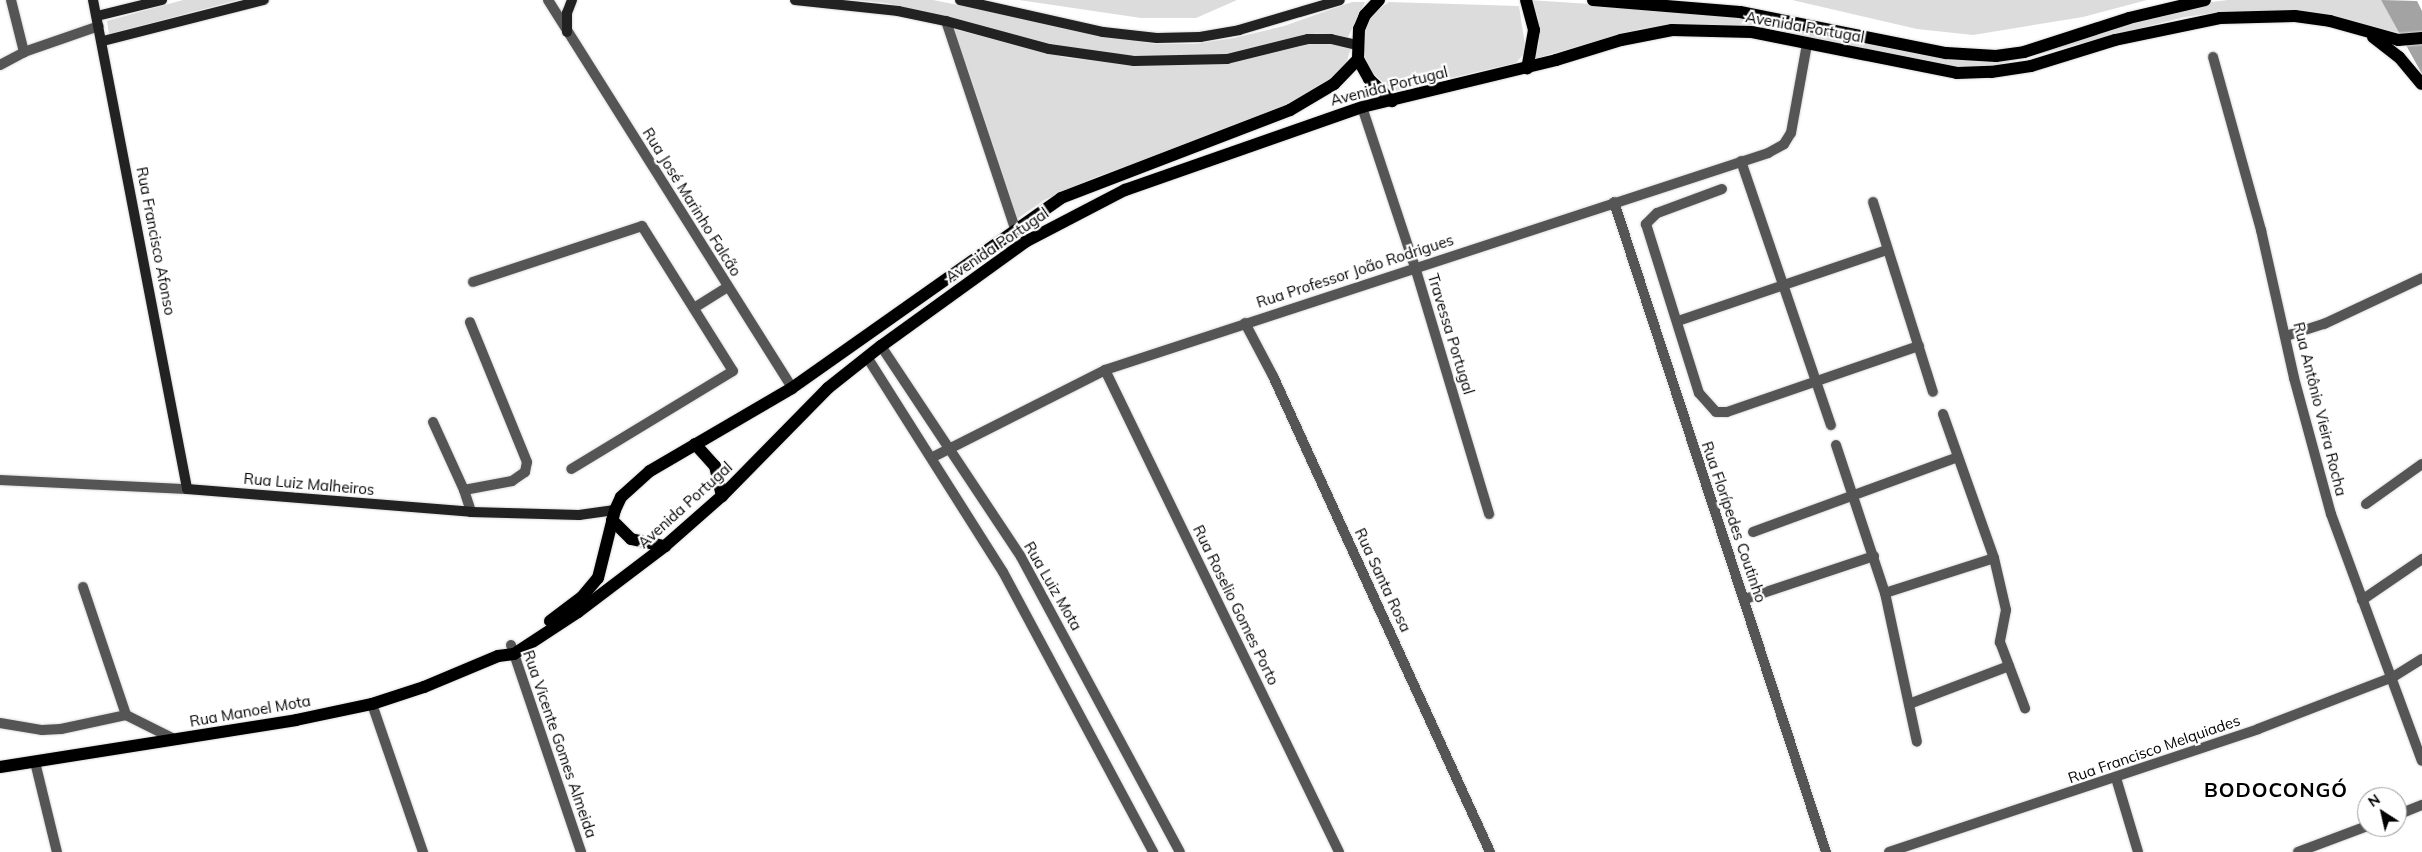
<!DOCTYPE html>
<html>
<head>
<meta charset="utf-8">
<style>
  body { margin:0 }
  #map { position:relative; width:2422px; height:852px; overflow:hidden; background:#fff; font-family:Mulish,sans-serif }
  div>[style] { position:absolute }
  .green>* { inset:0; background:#dcdcdc }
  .water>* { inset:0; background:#a3a3a3 }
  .roads { filter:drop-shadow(0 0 1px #dbdbdb) drop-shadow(0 0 1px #dbdbdb) }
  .street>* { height:10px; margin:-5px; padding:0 5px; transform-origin:5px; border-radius:5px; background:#555 }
  .secondary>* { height:10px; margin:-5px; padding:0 5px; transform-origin:5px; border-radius:5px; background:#222 }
  .primary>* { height:12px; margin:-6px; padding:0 6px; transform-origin:6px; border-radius:6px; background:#000 }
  span { translate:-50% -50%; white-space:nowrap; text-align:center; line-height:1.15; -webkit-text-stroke:4.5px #fff; paint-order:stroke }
  .street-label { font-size:15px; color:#000 }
  .district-label { font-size:20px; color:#000; font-weight:700; letter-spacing:1px }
  .north { position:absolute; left:2357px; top:787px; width:50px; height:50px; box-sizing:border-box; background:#fff; border:1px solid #999; border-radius:50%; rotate:325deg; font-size:14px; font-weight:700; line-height:20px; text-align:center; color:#000 }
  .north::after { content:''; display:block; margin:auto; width:18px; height:22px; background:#000; clip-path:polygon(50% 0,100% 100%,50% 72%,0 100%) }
</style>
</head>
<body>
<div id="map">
  <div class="green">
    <i style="clip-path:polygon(183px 0,238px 0,109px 34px,107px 21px)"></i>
    <i style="clip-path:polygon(853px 0,933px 0,1154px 44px,1194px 44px,1234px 38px,1284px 26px,1352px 2px,1365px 2px,1348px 37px,1317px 33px,1229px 54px,1153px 58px,1067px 48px,886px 3px)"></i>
    <i style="clip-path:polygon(1019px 0,1237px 0,1196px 18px,1141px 18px)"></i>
    <i style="clip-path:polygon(1529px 0,1712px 12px,1985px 61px,2195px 4px,2228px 0,2381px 0,2400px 33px,2305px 12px,2229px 11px,2184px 17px,1985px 68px,1954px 68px,1751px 26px,1687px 24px,1639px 29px,1534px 59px,1539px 43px,1538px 18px)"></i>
    <i style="clip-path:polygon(1792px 0,2147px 0,2083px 17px,1973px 35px,1917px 29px)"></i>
    <i style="clip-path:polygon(1389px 2px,1519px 6px,1526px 51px,1516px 63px,1394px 91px,1370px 71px,1364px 55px,1363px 35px,1371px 15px)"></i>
    <i style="clip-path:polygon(953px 29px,1067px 58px,1143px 66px,1227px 63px,1308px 43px,1332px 42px,1351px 48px,1344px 70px,1296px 102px,1182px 148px,1096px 177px,1044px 200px,1017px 219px)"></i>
  </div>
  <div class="water">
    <i style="clip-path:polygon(2381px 0,2417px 1px,2422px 11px,2422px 74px)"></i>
  </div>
  <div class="roads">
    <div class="street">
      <i style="left:11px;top:0;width:54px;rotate:76deg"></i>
      <i style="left:548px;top:0;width:458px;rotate:57.8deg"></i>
      <i style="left:946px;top:21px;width:218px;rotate:71.6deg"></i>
      <i style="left:2213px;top:57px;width:180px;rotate:74.5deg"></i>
      <i style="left:2261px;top:230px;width:152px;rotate:77.4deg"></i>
      <i style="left:2294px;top:378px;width:141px;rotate:74.8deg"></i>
      <i style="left:2331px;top:514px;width:263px;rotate:69.8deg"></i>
      <i style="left:0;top:65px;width:27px;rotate:-28deg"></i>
      <i style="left:24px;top:52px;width:79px;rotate:-19.1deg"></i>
      <i style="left:1362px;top:107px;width:169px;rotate:71.7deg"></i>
      <i style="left:1415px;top:267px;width:258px;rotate:73.3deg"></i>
      <i style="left:1741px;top:161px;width:279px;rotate:71.2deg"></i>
      <i style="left:1722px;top:189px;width:69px;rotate:159.7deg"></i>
      <i style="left:1657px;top:213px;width:16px;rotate:135deg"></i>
      <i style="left:1646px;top:224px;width:177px;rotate:72.6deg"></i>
      <i style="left:1699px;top:393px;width:25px;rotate:48deg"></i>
      <i style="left:1716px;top:412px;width:11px"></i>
      <i style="left:1727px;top:412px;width:203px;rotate:-19deg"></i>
      <i style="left:1614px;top:202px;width:684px;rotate:71.94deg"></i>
      <i style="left:1873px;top:202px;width:199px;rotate:72.5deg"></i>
      <i style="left:473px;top:282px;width:178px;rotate:-18.3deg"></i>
      <i style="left:642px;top:226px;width:171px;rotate:57.9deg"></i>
      <i style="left:733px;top:371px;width:189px;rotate:148.8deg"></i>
      <i style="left:694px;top:308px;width:40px;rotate:-32deg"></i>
      <i style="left:1678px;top:321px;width:221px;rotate:-18.8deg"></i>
      <i style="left:1245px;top:323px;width:60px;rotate:62.2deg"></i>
      <i style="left:1273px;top:376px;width:523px;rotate:65.49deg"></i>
      <i style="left:2286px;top:336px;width:40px;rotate:-18deg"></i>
      <i style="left:2324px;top:324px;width:108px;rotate:-25.1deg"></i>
      <i style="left:881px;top:346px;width:253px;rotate:56.4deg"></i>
      <i style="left:1021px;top:557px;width:335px;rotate:61.7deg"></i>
      <i style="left:867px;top:357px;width:254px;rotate:57.7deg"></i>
      <i style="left:1003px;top:572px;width:318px;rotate:61.8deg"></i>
      <i style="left:1105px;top:370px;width:536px;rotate:64.1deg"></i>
      <i style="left:1943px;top:414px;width:153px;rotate:70.5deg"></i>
      <i style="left:1994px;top:558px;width:53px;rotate:77deg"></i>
      <i style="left:2006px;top:610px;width:33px;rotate:101deg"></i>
      <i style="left:2000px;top:642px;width:71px;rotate:69.3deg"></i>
      <i style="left:433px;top:422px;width:75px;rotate:65.5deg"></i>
      <i style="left:464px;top:490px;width:49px;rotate:-10.6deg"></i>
      <i style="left:512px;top:481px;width:16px;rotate:-35deg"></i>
      <i style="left:525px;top:472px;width:10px;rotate:-79deg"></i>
      <i style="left:527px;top:462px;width:151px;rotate:-112.2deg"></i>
      <i style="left:1836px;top:445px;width:156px;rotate:71.7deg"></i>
      <i style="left:1885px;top:593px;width:152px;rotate:77.9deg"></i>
      <i style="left:933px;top:457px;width:193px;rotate:-26.8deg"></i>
      <i style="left:1105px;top:370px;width:698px;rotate:-18.12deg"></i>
      <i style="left:1768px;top:153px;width:18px;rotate:-29deg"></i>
      <i style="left:1784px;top:144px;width:13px;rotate:-58deg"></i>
      <i style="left:1791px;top:133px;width:90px;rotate:-79.8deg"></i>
      <i style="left:0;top:480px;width:187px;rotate:2.8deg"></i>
      <i style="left:464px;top:490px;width:23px;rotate:72deg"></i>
      <i style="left:2366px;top:504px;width:69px;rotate:-35.5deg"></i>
      <i style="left:1753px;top:532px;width:218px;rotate:-20.1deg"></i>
      <i style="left:83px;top:587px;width:135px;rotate:71.4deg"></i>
      <i style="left:1885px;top:593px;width:114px;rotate:-17.8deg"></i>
      <i style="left:1745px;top:599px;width:136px;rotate:-18.4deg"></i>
      <i style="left:2362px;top:600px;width:73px;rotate:-34.3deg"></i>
      <i style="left:511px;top:645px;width:219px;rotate:71.3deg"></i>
      <i style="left:372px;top:704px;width:157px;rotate:71deg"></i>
      <i style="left:1909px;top:704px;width:107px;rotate:-20.8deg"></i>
      <i style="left:0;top:723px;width:43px;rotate:9.5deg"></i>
      <i style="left:42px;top:730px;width:19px;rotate:-3deg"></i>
      <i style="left:61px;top:729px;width:66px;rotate:-12.2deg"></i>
      <i style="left:126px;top:715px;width:56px;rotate:26.6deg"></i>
      <i style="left:35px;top:762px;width:93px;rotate:76.3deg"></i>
      <i style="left:2116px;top:778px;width:77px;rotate:73.4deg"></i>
      <i style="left:2397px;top:815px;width:27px;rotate:-22deg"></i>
      <i style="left:1889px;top:852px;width:389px;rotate:-18.4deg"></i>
      <i style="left:2258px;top:729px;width:145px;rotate:-21.1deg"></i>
      <i style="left:2393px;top:677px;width:34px;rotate:-32deg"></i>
      <i style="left:2298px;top:852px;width:74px;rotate:-20.6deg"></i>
    </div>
    <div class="secondary">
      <i style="left:93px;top:0;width:498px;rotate:79.1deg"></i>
      <i style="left:187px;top:489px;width:285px;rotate:4.6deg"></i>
      <i style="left:471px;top:512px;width:108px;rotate:1.6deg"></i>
      <i style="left:579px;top:515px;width:36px;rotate:-8deg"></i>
      <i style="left:795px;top:0;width:104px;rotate:6.1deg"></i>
      <i style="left:898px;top:11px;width:49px;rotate:11.8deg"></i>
      <i style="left:946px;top:21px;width:107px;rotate:15.2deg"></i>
      <i style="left:1049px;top:49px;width:86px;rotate:8deg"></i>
      <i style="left:1134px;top:61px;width:93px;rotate:-1.2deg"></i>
      <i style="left:1227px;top:59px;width:83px;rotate:-13.9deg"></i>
      <i style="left:1308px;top:39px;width:23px"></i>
      <i style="left:1331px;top:39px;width:26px;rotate:13deg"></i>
      <i style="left:960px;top:0;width:147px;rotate:12.6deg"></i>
      <i style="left:1103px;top:32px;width:54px;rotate:6.3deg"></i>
      <i style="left:1157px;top:38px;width:43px;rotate:-1.3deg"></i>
      <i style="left:1200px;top:37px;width:40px;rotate:-10deg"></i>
      <i style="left:1239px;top:30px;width:105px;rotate:-16.5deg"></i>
      <i style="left:97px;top:16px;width:67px;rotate:-13.8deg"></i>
      <i style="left:567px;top:32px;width:19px;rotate:-90deg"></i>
      <i style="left:567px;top:13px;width:14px;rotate:-69deg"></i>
      <i style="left:103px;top:41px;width:166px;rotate:-14.3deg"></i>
    </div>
    <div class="primary">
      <i style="left:1379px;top:0;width:21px;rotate:133deg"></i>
      <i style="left:1365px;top:15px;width:15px;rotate:113deg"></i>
      <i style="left:1359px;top:29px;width:30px;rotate:92deg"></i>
      <i style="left:1358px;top:59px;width:23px;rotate:61deg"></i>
      <i style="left:1369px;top:79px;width:32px;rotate:44deg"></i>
      <i style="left:1526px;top:0;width:31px;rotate:75deg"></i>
      <i style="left:1534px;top:30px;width:39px;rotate:100deg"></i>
      <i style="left:1593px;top:0;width:147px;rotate:4.7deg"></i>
      <i style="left:1740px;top:12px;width:210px;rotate:11.3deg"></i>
      <i style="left:1946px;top:53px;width:50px;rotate:3.4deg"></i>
      <i style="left:1996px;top:56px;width:28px;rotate:-8deg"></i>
      <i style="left:2024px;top:52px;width:110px;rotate:-17.9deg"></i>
      <i style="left:2129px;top:18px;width:78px;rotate:-13.3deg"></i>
      <i style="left:2373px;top:37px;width:33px;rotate:38deg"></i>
      <i style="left:2399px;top:57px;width:35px;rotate:50deg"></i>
      <i style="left:695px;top:444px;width:30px;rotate:48deg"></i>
      <i style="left:715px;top:466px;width:31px;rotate:77deg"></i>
      <i style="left:612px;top:520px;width:27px;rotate:45deg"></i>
      <i style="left:631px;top:539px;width:35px;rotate:12deg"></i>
      <i style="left:550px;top:621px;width:39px;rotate:-37deg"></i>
      <i style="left:581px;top:598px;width:26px;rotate:-50deg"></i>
      <i style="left:598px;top:578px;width:70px;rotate:-76deg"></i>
      <i style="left:615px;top:510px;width:14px;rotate:-65deg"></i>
      <i style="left:621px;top:497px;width:39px;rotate:-42deg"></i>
      <i style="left:650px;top:471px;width:164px;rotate:-30.3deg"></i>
      <i style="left:792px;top:388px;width:329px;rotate:-35.2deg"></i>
      <i style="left:1061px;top:198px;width:245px;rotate:-21deg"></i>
      <i style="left:1290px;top:110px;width:51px;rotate:-30.6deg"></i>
      <i style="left:1334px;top:84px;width:35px;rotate:-46deg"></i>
      <i style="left:0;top:767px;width:300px;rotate:-9deg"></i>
      <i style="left:296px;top:720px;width:78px;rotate:-11.9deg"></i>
      <i style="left:372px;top:704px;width:55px;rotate:-18.1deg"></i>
      <i style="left:424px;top:687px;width:80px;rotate:-22.7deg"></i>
      <i style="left:498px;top:656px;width:16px;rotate:-7deg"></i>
      <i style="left:514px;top:654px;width:77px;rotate:-33.3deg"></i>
      <i style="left:578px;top:612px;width:109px;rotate:-37.2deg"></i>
      <i style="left:665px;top:546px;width:76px;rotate:-41.3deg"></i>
      <i style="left:722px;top:496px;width:151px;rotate:-45.5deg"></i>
      <i style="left:828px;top:388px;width:68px;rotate:-38.4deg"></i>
      <i style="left:881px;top:346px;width:178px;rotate:-35.8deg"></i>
      <i style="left:1025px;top:242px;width:113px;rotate:-27.5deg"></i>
      <i style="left:1125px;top:190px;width:251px;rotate:-19.3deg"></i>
      <i style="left:1362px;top:107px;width:200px;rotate:-13.6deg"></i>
      <i style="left:1556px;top:60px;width:68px;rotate:-17.1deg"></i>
      <i style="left:1621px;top:40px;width:52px;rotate:-11.1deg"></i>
      <i style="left:1672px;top:30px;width:80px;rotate:1.4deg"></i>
      <i style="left:1752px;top:32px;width:209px;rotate:11.3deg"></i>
      <i style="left:1957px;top:73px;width:34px;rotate:-2deg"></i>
      <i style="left:1991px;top:72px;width:40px;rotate:-8.5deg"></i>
      <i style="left:2031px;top:66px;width:88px;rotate:-17.2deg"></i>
      <i style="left:2115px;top:40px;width:107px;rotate:-11.8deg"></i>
      <i style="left:2220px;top:18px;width:75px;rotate:-1.5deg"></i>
      <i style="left:2295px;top:16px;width:35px;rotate:8deg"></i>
      <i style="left:2330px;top:21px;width:71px;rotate:15.6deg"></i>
      <i style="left:2398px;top:40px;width:24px;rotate:-5deg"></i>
    </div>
  </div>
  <div class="street-label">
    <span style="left:1805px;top:27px;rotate:10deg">Avenida Portugal</span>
    <span style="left:1389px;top:86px;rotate:-14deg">Avenida Portugal</span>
    <span style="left:692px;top:202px;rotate:58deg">Rua José Marinho Falcão</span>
    <span style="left:156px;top:241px;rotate:79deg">Rua Francisco Afonso</span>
    <span style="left:997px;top:245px;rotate:-34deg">Avenida Portugal</span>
    <span style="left:1355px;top:271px;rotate:-18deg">Rua Professor João Rodrigues</span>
    <span style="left:1451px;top:334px;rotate:73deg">Travessa Portugal</span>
    <span style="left:2320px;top:409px;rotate:76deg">Rua Antônio Vieira Rocha</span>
    <span style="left:309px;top:484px;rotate:5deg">Rua Luiz Malheiros</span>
    <span style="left:685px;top:505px;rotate:-42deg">Avenida Portugal</span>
    <span style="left:1734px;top:522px;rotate:71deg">Rua Florípedes Coutinho</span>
    <span style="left:1383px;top:580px;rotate:65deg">Rua Santa Rosa</span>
    <span style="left:1053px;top:586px;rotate:60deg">Rua Luiz Mota</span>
    <span style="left:1236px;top:605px;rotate:64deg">Rua Roselio Gomes Porto</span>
    <span style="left:250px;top:711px;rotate:-10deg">Rua Manoel Mota</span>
    <span style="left:560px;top:744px;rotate:71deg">Rua Vicente Gomes Almeida</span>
    <span style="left:2154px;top:749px;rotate:-19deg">Rua Francisco Melquiades</span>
  </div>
  <div class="district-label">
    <span style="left:2276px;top:789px">BODOCONGÓ</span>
  </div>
  <div class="north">N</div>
</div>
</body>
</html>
